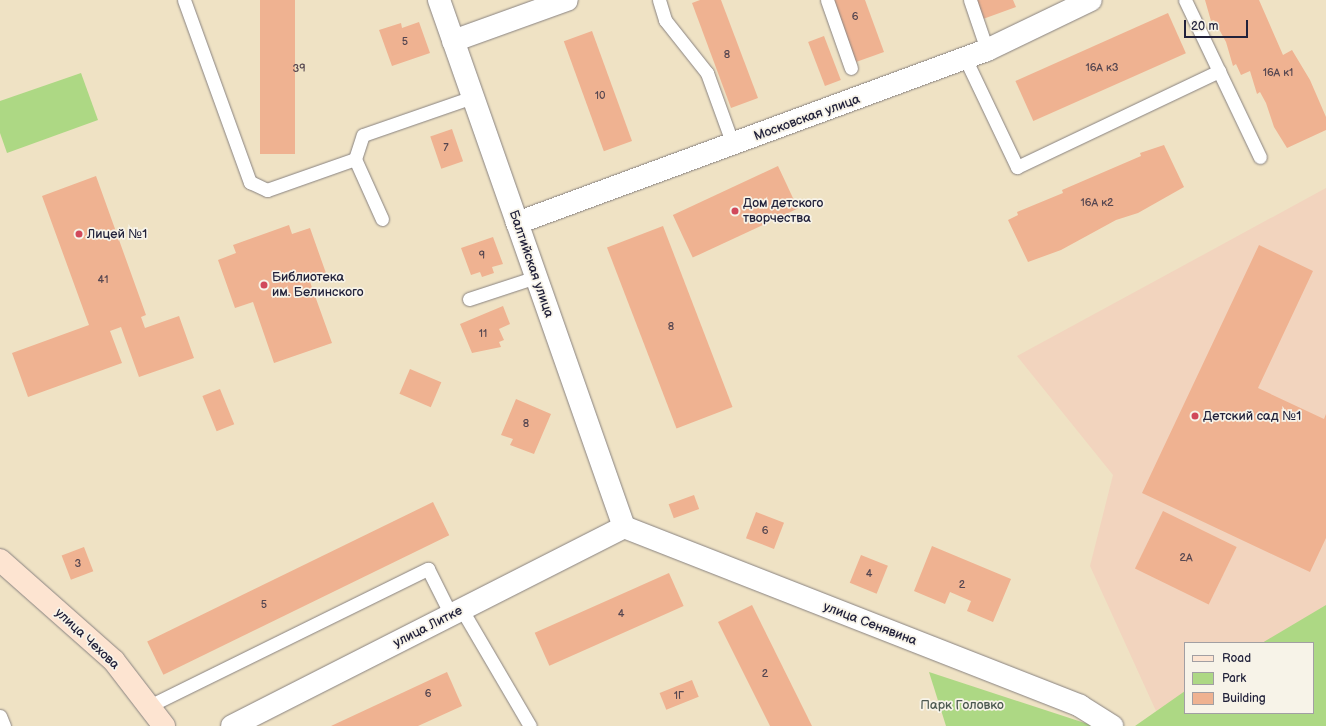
<!DOCTYPE html>
<html>
<head>
<meta charset="utf-8">
<style>
  body { margin:0 }
  #map { position:relative; width:1326px; height:726px; overflow:hidden; background:#efe2c4; font-family:"Balsamiq Sans",sans-serif }
  div>[style] { position:absolute }
  .built>* { inset:0; background:#f2d4be }
  .green>* { inset:0; background:#add884 }
  .building>* { inset:0; background:#efb291; transform-origin:0 0 }
  .roads { filter:drop-shadow(0 0 1px #888280) drop-shadow(0 0 1px #888280) }
  .lane>* { height:13px; margin:-6.5px; padding:0 6.5px; transform-origin:6.5px; border-radius:6.5px; background:#fff }
  .street>* { height:22px; margin:-11px; padding:0 11px; transform-origin:11px; border-radius:11px; background:#fff }
  .secondary>* { height:22px; margin:-11px; padding:0 11px; transform-origin:11px; border-radius:11px; background:#fde4d1 }
  .dots>* { width:11px; height:11px; translate:-50% -50%; box-sizing:border-box; border:2px solid #f7f3e8; border-radius:50% }
  span { translate:-50% -50%; white-space:nowrap; text-align:center; line-height:1.15; -webkit-text-stroke:3.5px #f7f3e8; paint-order:stroke }
  .number-label { font-size:11px; color:#554650 }
  .number-label span { -webkit-text-stroke-width:0 }
  .street-label { font-size:13px; color:#22223b }
  .poi-label { font-size:13px; color:#22223b }
  .left { translate:0 -50%; text-align:left }
  .park-label { font-size:13px; color:#4c5951 }
  .legend { position:absolute; left:1184px; top:642px; width:130px; height:72px; box-sizing:border-box; background:#f7f3e8; border:1px solid #a29fa3; margin:0; padding:5px 7px; list-style:none; font-size:12px; color:#22223b }
  .legend li { display:flex; align-items:center; gap:8px; height:20px }
  .legend b { width:20px; border:1px solid #a29fa3 }
  .scale { position:absolute; left:1184px; top:20px; width:64px; height:18px; box-sizing:border-box; border:2px solid #22223b; border-top:0; padding-left:5px; font-size:12px; line-height:14px; white-space:nowrap; color:#22223b; -webkit-text-stroke:3px #f7f3e8; paint-order:stroke }
</style>
</head>
<body>
<div id="map">
  <div class="built">
    <i style="clip-path:polygon(1326px 188px,1326px 607px,1268px 643px,1185px 643px,1185px 694px,1156px 711px,1090px 566px,1113px 475px,1017px 356px)"></i>
  </div>
  <div class="green">
    <i style="clip-path:polygon(81px 73px,98px 120px,7px 153px,0 133px,0 101px)"></i>
    <i style="clip-path:polygon(1326px 605px,1326px 726px,1135px 726px,1185px 691px,1185px 713px,1313px 713px,1313px 643px,1262px 643px)"></i>
    <i style="clip-path:polygon(929px 672px,1094px 726px,946px 726px)"></i>
  </div>
  <div class="building">
    <i style="left:260px;top:0;width:35px;height:154px"></i>
    <i style="clip-path:polygon(700px 0,721px 0,758px 98px,731px 108px,692px 3px)"></i>
    <i style="clip-path:polygon(833px 0,865px 0,884px 52px,856px 62px)"></i>
    <i style="clip-path:polygon(976px 0,1013px 0,1016px 7px,983px 19px)"></i>
    <i style="clip-path:polygon(1205px 0,1259px 0,1283px 55px,1292px 50px,1310px 80px,1326px 117px,1326px 130px,1287px 148px,1274px 127px,1266px 103px,1260px 92px,1257px 94px,1250px 71px,1241px 75px,1236px 64px,1233px 66px,1226px 42px,1214px 20px,1211px 21px)"></i>
    <i style="left:1168px;top:13px;width:44px;height:167px;rotate:66deg"></i>
    <i style="clip-path:polygon(419px 22px,430px 53px,392px 66px,379px 30px,401px 23px,402px 28px)"></i>
    <i style="left:592px;top:31px;width:117px;height:30px;rotate:70deg"></i>
    <i style="left:824px;top:36px;width:47px;height:17px;rotate:69deg"></i>
    <i style="left:452px;top:129px;width:34px;height:23px;rotate:71deg"></i>
    <i style="clip-path:polygon(1164px 145px,1184px 187px,1138px 213px,1116px 220px,1061px 250px,1028px 262px,1008px 220px,1018px 215px,1017px 212px,1063px 193px,1062px 190px,1141px 156px,1140px 153px)"></i>
    <i style="left:778px;top:166px;width:47px;height:116px;rotate:65deg"></i>
    <i style="clip-path:polygon(96px 176px,146px 315px,141px 317px,145px 328px,179px 316px,194px 358px,139px 377px,121px 327px,110px 331px,122px 363px,28px 397px,12px 353px,89px 325px,42px 196px)"></i>
    <i style="clip-path:polygon(289px 225px,292px 234px,310px 228px,327px 276px,310px 282px,332px 343px,274px 363px,253px 302px,235px 308px,218px 260px,236px 253px,233px 245px)"></i>
    <i style="left:663px;top:226px;width:194px;height:60px;rotate:69deg"></i>
    <i style="clip-path:polygon(493px 237px,503px 264px,492px 267px,494px 273px,482px 277px,480px 272px,471px 275px,461px 248px)"></i>
    <i style="clip-path:polygon(1259px 245px,1313px 271px,1258px 388px,1324px 419px,1326px 414px,1326px 538px,1310px 572px,1142px 493px)"></i>
    <i style="clip-path:polygon(503px 306px,510px 324px,499px 329px,504px 340px,499px 342px,501px 347px,472px 353px,460px 324px)"></i>
    <i style="left:410px;top:369px;width:34px;height:27px;rotate:23deg"></i>
    <i style="left:220px;top:389px;width:38px;height:19px;rotate:68deg"></i>
    <i style="clip-path:polygon(516px 399px,551px 414px,534px 454px,510px 445px,513px 439px,501px 435px)"></i>
    <i style="left:694px;top:495px;width:15px;height:27px;rotate:70deg"></i>
    <i style="left:433px;top:502px;width:37px;height:318px;rotate:64deg"></i>
    <i style="left:1163px;top:511px;width:82px;height:64px;rotate:26deg"></i>
    <i style="left:756px;top:512px;width:30px;height:28px;rotate:21deg"></i>
    <i style="clip-path:polygon(932px 546px,1011px 579px,993px 622px,967px 611px,971px 601px,950px 592px,945px 604px,914px 591px)"></i>
    <i style="left:84px;top:547px;width:26px;height:24px;rotate:69deg"></i>
    <i style="left:861px;top:555px;width:29px;height:30px;rotate:22deg"></i>
    <i style="left:669px;top:573px;width:36px;height:147px;rotate:66deg"></i>
    <i style="clip-path:polygon(752px 605px,812px 726px,770px 726px,718px 622px)"></i>
    <i style="clip-path:polygon(447px 672px,462px 706px,418px 726px,331px 726px)"></i>
    <i style="left:692px;top:680px;width:18px;height:35px;rotate:68deg"></i>
  </div>
  <div class="roads">
    <div class="lane">
      <i style="left:184px;top:0;width:194px;rotate:70.1deg"></i>
      <i style="left:250px;top:182px;width:19px;rotate:25deg"></i>
      <i style="left:267px;top:190px;width:93px;rotate:-19.4deg"></i>
      <i style="left:659px;top:0;width:21px;rotate:73deg"></i>
      <i style="left:665px;top:20px;width:68px;rotate:51.6deg"></i>
      <i style="left:707px;top:73px;width:77px;rotate:70.1deg"></i>
      <i style="left:827px;top:0;width:72px;rotate:70.6deg"></i>
      <i style="left:970px;top:0;width:53px;rotate:71.2deg"></i>
      <i style="left:1185px;top:0;width:174px;rotate:64.5deg"></i>
      <i style="left:965px;top:58px;width:121px;rotate:64.5deg"></i>
      <i style="left:1017px;top:167px;width:224px;rotate:-25.4deg"></i>
      <i style="left:382px;top:219px;width:66px;rotate:-114.2deg"></i>
      <i style="left:355px;top:159px;width:25px;rotate:-72deg"></i>
      <i style="left:363px;top:135px;width:116px;rotate:-19.1deg"></i>
      <i style="left:469px;top:299px;width:71px;rotate:-18.2deg"></i>
      <i style="left:462px;top:610px;width:134px;rotate:59.6deg"></i>
      <i style="left:149px;top:706px;width:311px;rotate:-26.2deg"></i>
      <i style="left:428px;top:569px;width:51px;rotate:63.4deg"></i>
      <i style="left:0;top:716px;width:11px;rotate:68deg"></i>
    </div>
    <div class="street">
      <i style="left:439px;top:0;width:559px;rotate:70.66deg"></i>
      <i style="left:453px;top:41px;width:121px;rotate:-19.8deg"></i>
      <i style="left:517px;top:223px;width:501px;rotate:-20.21deg"></i>
      <i style="left:987px;top:50px;width:115px;rotate:-25.7deg"></i>
      <i style="left:624px;top:527px;width:490px;rotate:21.4deg"></i>
      <i style="left:1080px;top:706px;width:38px;rotate:32deg"></i>
      <i style="left:232px;top:726px;width:440px;rotate:-26.9deg"></i>
    </div>
    <div class="secondary">
      <i style="left:0;top:560px;width:152px;rotate:41.5deg"></i>
      <i style="left:114px;top:661px;width:82px;rotate:52.4deg"></i>
    </div>
  </div>
  <div class="dots">
    <i style="left:735px;top:211px;background:#d1495b"></i>
    <i style="left:79px;top:234px;background:#d1495b"></i>
    <i style="left:264px;top:285px;background:#d1495b"></i>
    <i style="left:1195px;top:416px;background:#d1495b"></i>
  </div>
  <div class="number-label">
    <span style="left:855px;top:17px">6</span>
    <span style="left:405px;top:42px">5</span>
    <span style="left:727px;top:55px">8</span>
    <span style="left:1102px;top:68px">16А к3</span>
    <span style="left:299px;top:69px">39</span>
    <span style="left:1278px;top:73px">16А к1</span>
    <span style="left:600px;top:96px">10</span>
    <span style="left:446px;top:148px">7</span>
    <span style="left:1097px;top:203px">16А к2</span>
    <span style="left:482px;top:256px">9</span>
    <span style="left:103px;top:280px">41</span>
    <span style="left:671px;top:327px">8</span>
    <span style="left:483px;top:334px">11</span>
    <span style="left:526px;top:424px">8</span>
    <span style="left:765px;top:531px">6</span>
    <span style="left:1186px;top:558px">2А</span>
    <span style="left:78px;top:564px">3</span>
    <span style="left:869px;top:574px">4</span>
    <span style="left:962px;top:585px">2</span>
    <span style="left:264px;top:605px">5</span>
    <span style="left:621px;top:614px">4</span>
    <span style="left:765px;top:674px">2</span>
    <span style="left:428px;top:694px">6</span>
    <span style="left:679px;top:696px">1Г</span>
  </div>
  <div class="street-label">
    <span style="left:807px;top:118px;rotate:-20deg">Московская улица</span>
    <span style="left:531px;top:264px;rotate:71deg">Балтийская улица</span>
    <span style="left:870px;top:624px;rotate:21deg">улица Сенявина</span>
    <span style="left:428px;top:627px;rotate:-27deg">улица Литке</span>
    <span style="left:87px;top:639px;rotate:43deg">улица Чехова</span>
  </div>
  <div class="poi-label">
    <span class="left" style="left:743px;top:211px">Дом детского<br>творчества</span>
    <span class="left" style="left:87px;top:234px">Лицей №1</span>
    <span class="left" style="left:272px;top:285px">Библиотека<br>им. Белинского</span>
    <span class="left" style="left:1203px;top:416px">Детский сад №1</span>
  </div>
  <div class="park-label">
    <span style="left:962px;top:705px">Парк Головко</span>
  </div>
  <ul class="legend">
  <li><b style="height:5px;background:#fde4d1"></b>Road</li>
  <li><b style="height:11px;background:#add884"></b>Park</li>
  <li><b style="height:11px;background:#efb291"></b>Building</li>
  </ul>
  <div class="scale">20 m</div>
</div>
</body>
</html>
